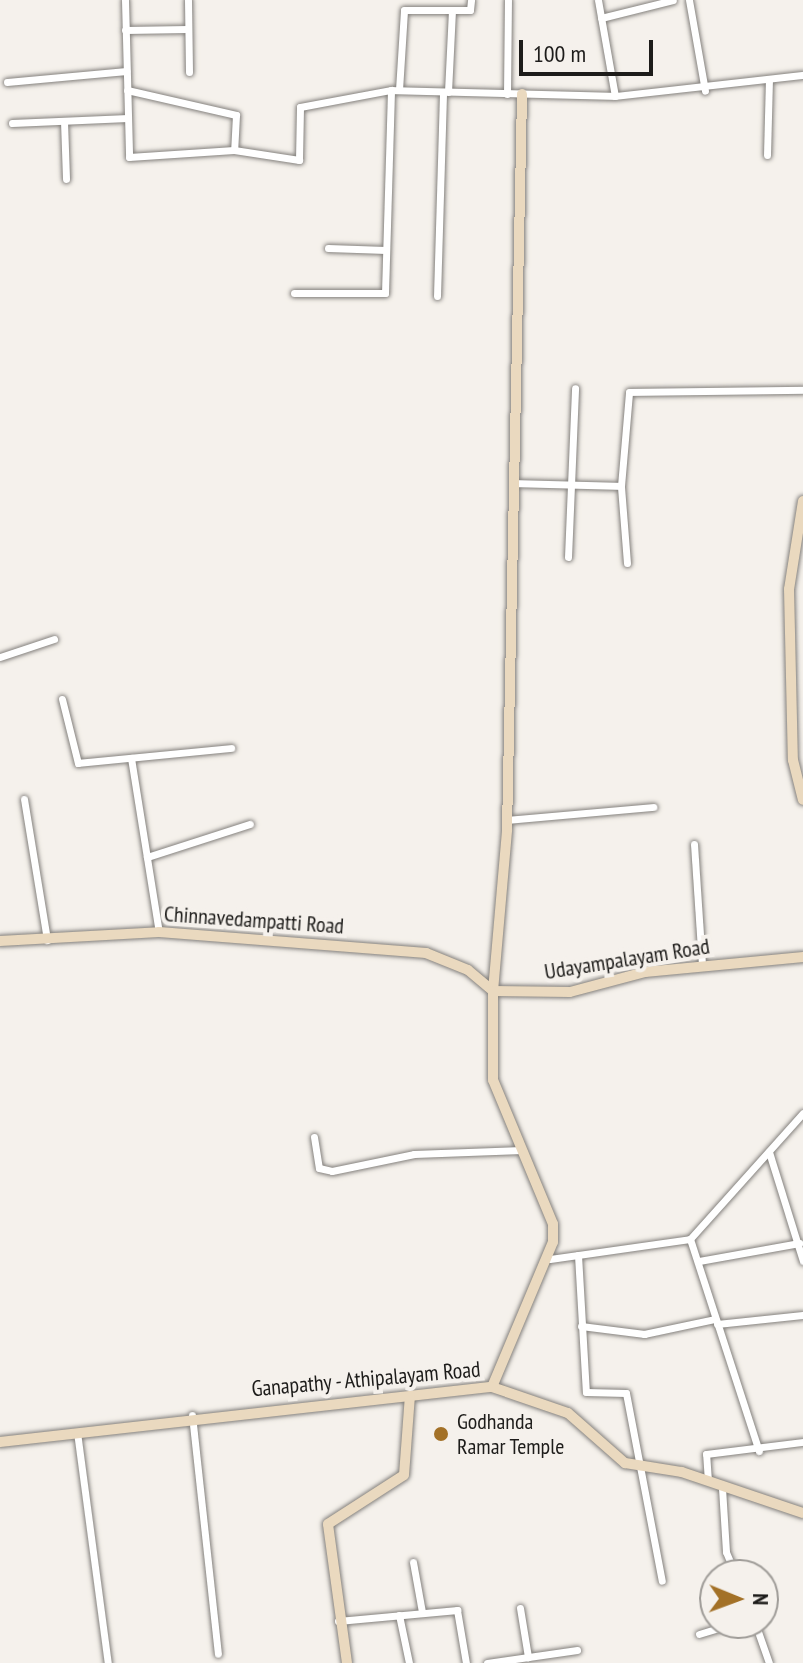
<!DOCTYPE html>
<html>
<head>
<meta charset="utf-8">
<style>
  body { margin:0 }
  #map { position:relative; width:803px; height:1663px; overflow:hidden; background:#f5f1ec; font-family:"PT Sans Narrow",sans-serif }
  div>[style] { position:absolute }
  .roads { filter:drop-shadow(0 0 2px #84817d) drop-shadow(0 0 2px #84817d) }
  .street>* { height:7px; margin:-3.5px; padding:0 3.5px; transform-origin:3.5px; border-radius:3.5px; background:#fff }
  .secondary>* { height:10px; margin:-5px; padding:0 5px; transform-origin:5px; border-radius:5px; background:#ead9bf }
  .dots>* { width:22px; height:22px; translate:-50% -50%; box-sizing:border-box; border:4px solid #f5f1ec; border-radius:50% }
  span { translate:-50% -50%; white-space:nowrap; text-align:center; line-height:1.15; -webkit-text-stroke:8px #f5f1ec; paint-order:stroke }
  .street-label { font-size:22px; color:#1d1c1a }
  .poi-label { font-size:22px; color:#1d1c1a }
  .left { translate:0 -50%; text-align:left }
  .north { position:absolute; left:699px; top:1559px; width:80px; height:80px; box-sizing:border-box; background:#f5f1ec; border:2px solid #9f9c98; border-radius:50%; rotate:91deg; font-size:22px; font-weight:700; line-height:32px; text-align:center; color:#1d1c1a }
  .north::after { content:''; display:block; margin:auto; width:28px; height:36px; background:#a37127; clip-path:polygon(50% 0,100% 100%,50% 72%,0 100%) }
  .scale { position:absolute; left:519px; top:40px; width:134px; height:36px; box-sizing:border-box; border:4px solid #1d1c1a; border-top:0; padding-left:10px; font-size:24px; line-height:28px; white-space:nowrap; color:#1d1c1a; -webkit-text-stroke:6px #f5f1ec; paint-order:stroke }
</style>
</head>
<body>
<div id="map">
  <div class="roads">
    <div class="street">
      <i style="left:125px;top:0;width:157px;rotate:88.5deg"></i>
      <i style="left:129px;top:157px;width:105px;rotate:-3.8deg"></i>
      <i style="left:234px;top:150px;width:66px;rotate:8.7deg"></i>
      <i style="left:299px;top:160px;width:53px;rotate:-88.9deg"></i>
      <i style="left:300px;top:107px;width:93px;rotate:-10.6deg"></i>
      <i style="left:188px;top:0;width:72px;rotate:89.2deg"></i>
      <i style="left:598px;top:0;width:97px;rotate:80deg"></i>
      <i style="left:615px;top:96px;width:189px;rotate:-6.4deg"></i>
      <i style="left:689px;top:0;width:92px;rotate:80deg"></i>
      <i style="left:601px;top:18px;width:74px;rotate:-14deg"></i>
      <i style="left:125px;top:30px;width:63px;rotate:-0.9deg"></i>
      <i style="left:7px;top:82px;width:120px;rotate:-5.3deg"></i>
      <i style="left:127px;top:90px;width:112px;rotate:12.9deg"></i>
      <i style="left:236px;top:115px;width:35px;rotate:93deg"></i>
      <i style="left:399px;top:90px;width:80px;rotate:-86.4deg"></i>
      <i style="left:404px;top:10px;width:66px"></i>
      <i style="left:470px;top:10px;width:10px;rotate:-84deg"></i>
      <i style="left:448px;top:92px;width:82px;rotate:-87.2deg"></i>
      <i style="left:507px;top:94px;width:94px;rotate:-89.4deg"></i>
      <i style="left:64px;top:121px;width:58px;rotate:88deg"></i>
      <i style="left:12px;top:123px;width:116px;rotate:-2.5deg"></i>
      <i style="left:767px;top:155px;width:74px;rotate:-88.5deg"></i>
      <i style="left:328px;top:248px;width:58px;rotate:2deg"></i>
      <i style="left:294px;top:293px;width:91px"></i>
      <i style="left:385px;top:293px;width:203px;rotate:-88.3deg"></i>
      <i style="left:391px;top:90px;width:224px;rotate:1.5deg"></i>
      <i style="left:437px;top:296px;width:204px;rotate:-88.3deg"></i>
      <i style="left:514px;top:483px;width:107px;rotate:1.6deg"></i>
      <i style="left:568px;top:557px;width:169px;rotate:-87.6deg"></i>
      <i style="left:627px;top:563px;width:77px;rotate:-94.5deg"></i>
      <i style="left:621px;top:486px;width:94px;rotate:-85.1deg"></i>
      <i style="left:629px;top:392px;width:174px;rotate:-0.7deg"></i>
      <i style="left:0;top:657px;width:57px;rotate:-18.4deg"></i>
      <i style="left:62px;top:699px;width:66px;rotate:76deg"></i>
      <i style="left:78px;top:763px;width:154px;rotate:-5.6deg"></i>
      <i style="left:131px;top:758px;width:176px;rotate:80.9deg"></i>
      <i style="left:24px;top:799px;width:143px;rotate:80.7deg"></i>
      <i style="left:507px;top:820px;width:147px;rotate:-5.1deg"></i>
      <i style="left:694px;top:844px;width:122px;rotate:86.2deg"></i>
      <i style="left:147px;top:857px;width:108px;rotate:-17.8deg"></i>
      <i style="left:314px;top:1137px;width:31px;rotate:81deg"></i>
      <i style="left:319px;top:1168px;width:13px;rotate:13deg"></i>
      <i style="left:332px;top:1171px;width:84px;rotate:-11.7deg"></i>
      <i style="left:414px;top:1154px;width:108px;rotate:-2.1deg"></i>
      <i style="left:769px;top:1152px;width:114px;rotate:72.7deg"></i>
      <i style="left:690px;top:1239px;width:223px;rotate:72deg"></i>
      <i style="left:578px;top:1255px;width:137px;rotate:86.7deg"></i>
      <i style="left:586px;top:1392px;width:40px;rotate:1.4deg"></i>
      <i style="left:626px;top:1393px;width:191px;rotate:79.2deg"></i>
      <i style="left:550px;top:1259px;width:141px;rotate:-8.1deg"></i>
      <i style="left:690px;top:1239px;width:169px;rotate:-48.1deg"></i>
      <i style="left:699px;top:1261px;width:102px;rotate:-10.2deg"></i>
      <i style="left:717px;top:1324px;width:86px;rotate:-6deg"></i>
      <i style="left:581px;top:1326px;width:64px;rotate:7.2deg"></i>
      <i style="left:644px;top:1334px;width:73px;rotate:-11.9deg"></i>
      <i style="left:192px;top:1415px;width:240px;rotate:83.8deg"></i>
      <i style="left:77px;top:1432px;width:233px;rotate:82.4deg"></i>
      <i style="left:708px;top:1481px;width:27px;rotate:-94deg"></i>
      <i style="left:706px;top:1454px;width:98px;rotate:-7.1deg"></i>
      <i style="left:722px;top:1488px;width:64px;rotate:86.4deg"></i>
      <i style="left:726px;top:1552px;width:25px;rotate:67deg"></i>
      <i style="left:413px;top:1562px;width:51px;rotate:79.8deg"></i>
      <i style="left:520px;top:1608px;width:50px;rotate:80.7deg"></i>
      <i style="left:399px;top:1615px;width:49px;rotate:78.2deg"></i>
      <i style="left:338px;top:1621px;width:120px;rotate:-5.3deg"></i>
      <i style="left:457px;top:1610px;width:54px;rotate:80.4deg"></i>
      <i style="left:755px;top:1623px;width:42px;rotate:70.7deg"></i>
      <i style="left:699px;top:1634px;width:39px;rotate:-17deg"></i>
      <i style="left:487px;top:1663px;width:91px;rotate:-8.2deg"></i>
    </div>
    <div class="secondary">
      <i style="left:803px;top:501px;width:89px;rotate:99deg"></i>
      <i style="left:789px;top:589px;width:171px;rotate:88.7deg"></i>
      <i style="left:793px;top:760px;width:41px;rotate:76deg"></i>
      <i style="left:0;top:941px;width:159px;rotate:-3.2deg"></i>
      <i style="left:159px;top:932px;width:268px;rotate:4.5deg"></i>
      <i style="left:426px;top:953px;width:45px;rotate:22deg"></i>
      <i style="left:468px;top:970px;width:33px;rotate:40deg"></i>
      <i style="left:493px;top:991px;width:162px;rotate:-85deg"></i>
      <i style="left:507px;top:830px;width:736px;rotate:-88.83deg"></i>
      <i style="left:492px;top:1387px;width:157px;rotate:-67.2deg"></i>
      <i style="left:553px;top:1242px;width:18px;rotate:-90deg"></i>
      <i style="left:553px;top:1224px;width:156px;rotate:-112.6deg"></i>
      <i style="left:493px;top:1080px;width:89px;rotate:-90deg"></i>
      <i style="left:493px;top:991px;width:77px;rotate:0.7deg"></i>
      <i style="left:570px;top:992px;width:78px;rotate:-14.9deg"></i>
      <i style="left:645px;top:972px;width:159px;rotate:-5.4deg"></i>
      <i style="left:0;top:1442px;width:495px;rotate:-6.4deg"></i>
      <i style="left:492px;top:1387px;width:80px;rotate:18.9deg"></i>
      <i style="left:568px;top:1413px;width:76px;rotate:41.3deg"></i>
      <i style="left:625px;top:1463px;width:58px;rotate:9deg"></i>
      <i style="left:682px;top:1472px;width:128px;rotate:18.7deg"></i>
      <i style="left:347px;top:1663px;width:140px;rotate:-97.8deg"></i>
      <i style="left:328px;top:1524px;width:90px;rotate:-32.8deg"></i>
      <i style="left:404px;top:1475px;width:79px;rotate:-85.7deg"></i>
    </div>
  </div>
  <div class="dots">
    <i style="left:441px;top:1434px;background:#a37127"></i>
  </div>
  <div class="street-label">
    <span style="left:254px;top:920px;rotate:4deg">Chinnavedampatti Road</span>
    <span style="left:627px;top:959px;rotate:-9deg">Udayampalayam Road</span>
    <span style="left:366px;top:1379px;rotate:-5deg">Ganapathy - Athipalayam Road</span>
  </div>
  <div class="poi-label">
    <span class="left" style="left:457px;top:1434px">Godhanda<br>Ramar Temple</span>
  </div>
  <div class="north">N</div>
  <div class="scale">100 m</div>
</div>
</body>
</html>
